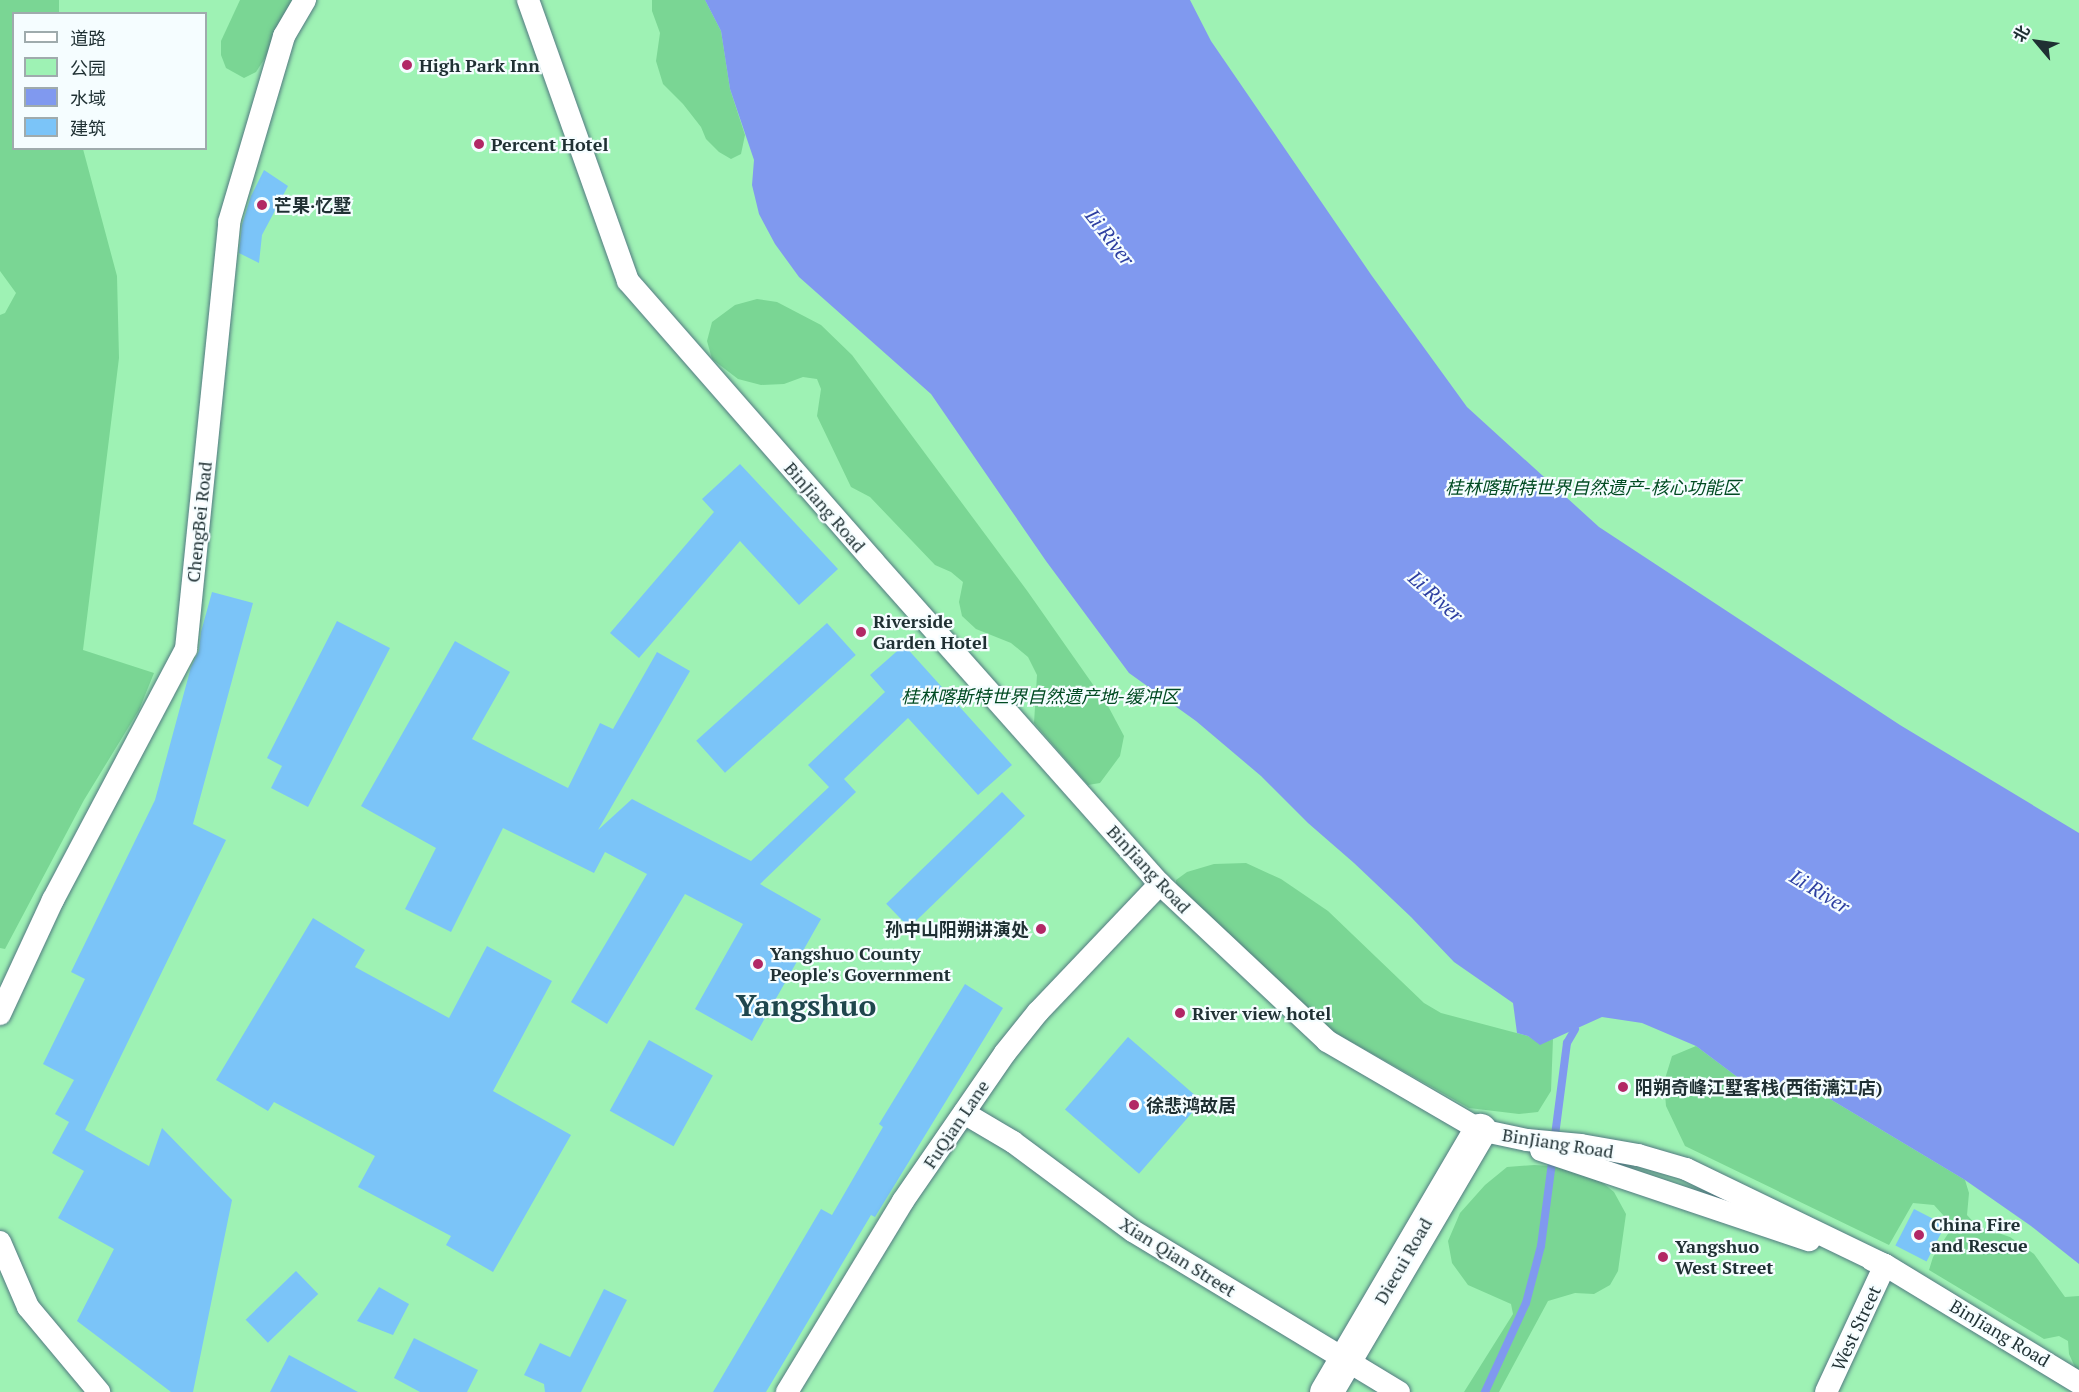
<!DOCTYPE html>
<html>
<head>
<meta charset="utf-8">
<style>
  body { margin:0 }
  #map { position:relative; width:2079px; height:1392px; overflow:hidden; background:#f5fdff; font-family:"PT Serif","Noto Sans SC",serif }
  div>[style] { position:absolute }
  .green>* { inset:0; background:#9ef2b4 }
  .forest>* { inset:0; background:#7ad694 }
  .water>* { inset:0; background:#8099ef }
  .stream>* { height:8px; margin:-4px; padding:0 4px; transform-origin:4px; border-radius:4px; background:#8099ef }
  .building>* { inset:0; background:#7bc4f8; transform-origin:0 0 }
  .roads { filter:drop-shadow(0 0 2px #527981) drop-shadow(0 0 2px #527981) }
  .street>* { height:22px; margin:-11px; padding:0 11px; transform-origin:11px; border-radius:11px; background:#fff }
  .secondary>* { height:33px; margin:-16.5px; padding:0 16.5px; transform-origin:16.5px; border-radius:16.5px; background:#fff }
  .dots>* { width:16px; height:16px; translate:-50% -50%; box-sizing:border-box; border:3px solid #f5fdff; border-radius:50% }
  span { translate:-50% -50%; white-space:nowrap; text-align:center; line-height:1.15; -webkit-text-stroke:4.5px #f5fdff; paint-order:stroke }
  .poi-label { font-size:18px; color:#1f3033; font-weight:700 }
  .left { translate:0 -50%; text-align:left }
  .right { translate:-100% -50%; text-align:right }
  .park-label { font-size:18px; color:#014b22; font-style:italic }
  .street-label { font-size:18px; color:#1f3033 }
  .water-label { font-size:20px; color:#2d3fa1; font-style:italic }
  .town-label { font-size:30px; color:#1f464d; font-weight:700 }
  .legend { position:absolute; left:12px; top:12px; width:195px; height:138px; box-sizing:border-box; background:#f5fdff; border:2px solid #9fabad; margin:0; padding:8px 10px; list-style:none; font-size:18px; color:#1f3033 }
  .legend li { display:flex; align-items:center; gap:12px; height:30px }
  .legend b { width:30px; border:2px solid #9fabad }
  .north { position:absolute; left:2007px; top:12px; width:60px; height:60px; -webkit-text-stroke:4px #f5fdff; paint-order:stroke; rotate:299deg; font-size:16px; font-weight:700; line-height:24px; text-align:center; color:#1f3033 }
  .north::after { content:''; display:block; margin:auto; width:21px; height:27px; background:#1f3033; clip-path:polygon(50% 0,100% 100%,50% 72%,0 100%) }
</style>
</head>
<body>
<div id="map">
  <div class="green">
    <i style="clip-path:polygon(evenodd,0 0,2079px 0,2079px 1392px,0 1392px,0 0,14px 14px,206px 14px,206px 148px,14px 148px,14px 14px)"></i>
  </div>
  <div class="forest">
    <i style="clip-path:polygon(0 0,59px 0,59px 13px,14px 14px,14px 148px,83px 149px,117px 276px,119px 358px,83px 650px,154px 673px,139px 710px,84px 800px,5px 949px,0 948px,0 315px,5px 313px,16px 293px,0 271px)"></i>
    <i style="clip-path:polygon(240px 0,295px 0,265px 58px,256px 72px,244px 78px,226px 68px,221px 55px,221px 41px)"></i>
    <i style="clip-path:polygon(652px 0,705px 0,721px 31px,730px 89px,745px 135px,741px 154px,731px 159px,719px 152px,706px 139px,701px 127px,683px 104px,663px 84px,656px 61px,660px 33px,652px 11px)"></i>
    <i style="clip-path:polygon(757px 299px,777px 302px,821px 325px,852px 355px,1028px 592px,1108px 706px,1124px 736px,1120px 756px,1100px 783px,1088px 785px,1034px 723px,1037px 675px,1028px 657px,1011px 643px,976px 629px,962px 616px,959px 602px,963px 582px,951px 572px,935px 565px,870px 497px,851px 487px,817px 416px,821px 389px,817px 379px,803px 377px,784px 384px,761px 385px,738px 379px,712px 359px,707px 341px,712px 322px,735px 305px)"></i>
    <i style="clip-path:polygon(1246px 863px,1281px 879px,1328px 911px,1424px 1003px,1441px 1013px,1528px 1036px,1540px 1044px,1553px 1039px,1551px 1091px,1538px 1112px,1519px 1114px,1469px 1108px,1334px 1032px,1176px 891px,1176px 880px,1187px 872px,1214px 864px)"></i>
    <i style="clip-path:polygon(1696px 1046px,1756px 1091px,1820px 1093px,1965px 1180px,1969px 1193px,1967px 1215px,1977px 1226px,2010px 1237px,2034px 1254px,2065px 1297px,2079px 1296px,2079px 1376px,2069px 1354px,2068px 1341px,2059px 1336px,2044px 1339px,1929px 1270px,1933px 1257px,1953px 1226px,1934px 1205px,1913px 1203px,1889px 1245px,1685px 1146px,1666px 1106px,1664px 1082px,1672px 1056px)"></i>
    <i style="clip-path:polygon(1534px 1165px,1566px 1167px,1598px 1179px,1614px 1192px,1626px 1214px,1618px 1271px,1610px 1285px,1594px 1294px,1575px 1293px,1548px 1301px,1499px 1392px,1464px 1392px,1513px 1314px,1511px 1304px,1468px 1285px,1452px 1263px,1448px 1241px,1460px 1213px,1485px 1185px,1507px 1167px)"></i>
  </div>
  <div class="water">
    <i style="clip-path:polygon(705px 0,1190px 0,1211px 41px,1372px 276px,1467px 407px,1599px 527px,1900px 725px,2079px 833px,2079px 1264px,2031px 1226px,1965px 1180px,1820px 1093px,1756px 1091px,1696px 1046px,1642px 1023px,1602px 1017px,1540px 1045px,1528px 1036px,1517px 1033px,1513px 1003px,1454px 962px,1411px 917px,1354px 863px,1308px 823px,1261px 776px,1196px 721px,1129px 673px,1046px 561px,931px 394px,799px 277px,775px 244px,759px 214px,752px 185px,754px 160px,730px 89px,721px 31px)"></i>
  </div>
  <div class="stream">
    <i style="left:1554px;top:1143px;width:101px;rotate:-82.6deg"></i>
    <i style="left:1567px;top:1043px;width:16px;rotate:-60deg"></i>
    <i style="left:1485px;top:1392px;width:98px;rotate:-65.3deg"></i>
    <i style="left:1526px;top:1303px;width:59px;rotate:-75.3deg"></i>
    <i style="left:1541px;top:1246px;width:92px;rotate:-82.5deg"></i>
  </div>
  <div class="building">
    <i style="clip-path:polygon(264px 170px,288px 186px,262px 235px,259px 263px,239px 253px,242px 225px,251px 196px)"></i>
    <i style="clip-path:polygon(740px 464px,838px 569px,799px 605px,740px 541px,639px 658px,610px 633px,714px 512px,702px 499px)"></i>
    <i style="clip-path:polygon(212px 592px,253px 603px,193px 824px,226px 840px,85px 1130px,149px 1166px,162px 1128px,232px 1200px,193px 1392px,171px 1392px,77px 1321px,114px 1249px,58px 1218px,84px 1171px,52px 1153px,69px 1122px,55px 1114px,74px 1080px,43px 1064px,85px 979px,71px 972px,155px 800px,191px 667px,199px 651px,201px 632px)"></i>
    <i style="clip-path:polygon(337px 621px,390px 648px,308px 807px,271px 788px,282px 766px,267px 758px)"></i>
    <i style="left:827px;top:623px;width:43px;height:176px;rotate:48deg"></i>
    <i style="clip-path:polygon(455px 641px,510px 672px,472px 739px,568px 788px,600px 723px,613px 729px,657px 652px,690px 671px,598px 830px,632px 799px,751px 861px,829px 787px,808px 765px,885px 692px,870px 675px,904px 645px,1012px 765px,978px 795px,908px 718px,844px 779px,856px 792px,760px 884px,821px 919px,752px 1041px,695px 1009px,743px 924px,685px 894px,607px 1024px,571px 1002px,647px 874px,605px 852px,594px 873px,503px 828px,451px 932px,405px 909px,436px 848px,361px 806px)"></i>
    <i style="left:1002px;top:792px;width:33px;height:161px;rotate:46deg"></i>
    <i style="clip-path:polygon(313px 918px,365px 950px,355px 967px,449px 1018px,487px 946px,552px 981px,493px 1091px,571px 1135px,493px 1272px,446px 1245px,451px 1236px,358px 1187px,375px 1156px,274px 1102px,268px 1111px,216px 1080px)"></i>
    <i style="clip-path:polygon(965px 984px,1003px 1008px,875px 1217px,871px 1215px,766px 1392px,713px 1392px,821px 1209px,832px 1215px,883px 1127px,879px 1124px)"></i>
    <i style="left:1128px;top:1037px;width:98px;height:96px;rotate:41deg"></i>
    <i style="left:649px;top:1040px;width:73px;height:81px;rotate:29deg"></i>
    <i style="left:1914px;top:1209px;width:35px;height:41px;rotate:27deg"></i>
    <i style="left:296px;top:1271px;width:32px;height:70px;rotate:46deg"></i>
    <i style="clip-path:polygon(379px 1287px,409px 1304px,393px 1335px,357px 1321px)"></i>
    <i style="clip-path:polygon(604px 1289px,627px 1300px,581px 1392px,545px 1392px,544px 1384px,524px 1375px,540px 1343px,570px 1357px)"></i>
    <i style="clip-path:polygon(414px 1338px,478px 1370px,467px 1392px,420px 1392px,394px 1378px)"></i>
    <i style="clip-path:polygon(289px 1355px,358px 1392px,270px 1392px)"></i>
  </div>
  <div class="roads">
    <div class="street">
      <i style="left:528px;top:0;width:298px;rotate:70.4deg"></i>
      <i style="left:628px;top:281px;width:372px;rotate:48.8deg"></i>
      <i style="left:873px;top:561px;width:432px;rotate:48.4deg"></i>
      <i style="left:1160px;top:884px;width:229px;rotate:43.2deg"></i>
      <i style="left:1327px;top:1041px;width:177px;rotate:30.2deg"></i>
      <i style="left:1480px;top:1130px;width:48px;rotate:12deg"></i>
      <i style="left:1527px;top:1140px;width:54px;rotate:5.3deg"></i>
      <i style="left:1581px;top:1145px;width:58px;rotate:10deg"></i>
      <i style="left:1638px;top:1155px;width:50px;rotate:16.3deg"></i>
      <i style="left:1686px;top:1169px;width:221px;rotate:25.8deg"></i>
      <i style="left:1885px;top:1265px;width:227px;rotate:31.3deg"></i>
      <i style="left:0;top:1014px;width:126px;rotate:-65.1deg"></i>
      <i style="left:53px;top:900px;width:284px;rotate:-62.1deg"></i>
      <i style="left:186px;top:649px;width:429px;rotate:-84.2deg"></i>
      <i style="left:229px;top:222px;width:194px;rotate:-73.5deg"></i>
      <i style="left:284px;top:36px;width:42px;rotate:-59.7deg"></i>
      <i style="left:964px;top:1113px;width:57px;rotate:30.6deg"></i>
      <i style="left:1013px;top:1142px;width:149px;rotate:36.6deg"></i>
      <i style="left:1133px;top:1231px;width:311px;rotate:31.2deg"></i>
      <i style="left:1541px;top:1150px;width:283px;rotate:18.6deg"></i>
      <i style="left:0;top:1242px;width:71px;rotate:66.7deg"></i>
      <i style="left:28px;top:1307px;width:111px;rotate:50.1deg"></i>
      <i style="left:787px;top:1392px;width:223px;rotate:-58.7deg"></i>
      <i style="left:903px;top:1201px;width:180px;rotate:-55.4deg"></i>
      <i style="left:1005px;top:1053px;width:53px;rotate:-51.2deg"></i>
      <i style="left:1038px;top:1012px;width:177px;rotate:-46.4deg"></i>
      <i style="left:1826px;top:1392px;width:140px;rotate:-65.1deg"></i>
      <i style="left:1885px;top:1265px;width:14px;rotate:-159deg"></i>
    </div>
    <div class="secondary">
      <i style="left:1326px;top:1392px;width:304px;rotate:-59.6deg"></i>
    </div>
  </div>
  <div class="dots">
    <i style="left:407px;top:65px;background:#b22865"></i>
    <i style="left:479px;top:144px;background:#b22865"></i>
    <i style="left:262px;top:205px;background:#b22865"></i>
    <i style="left:861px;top:632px;background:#b22865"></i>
    <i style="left:1041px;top:929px;background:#b22865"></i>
    <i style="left:758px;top:964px;background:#b22865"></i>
    <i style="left:1180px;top:1013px;background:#b22865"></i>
    <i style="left:1623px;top:1087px;background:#b22865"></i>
    <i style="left:1134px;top:1105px;background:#b22865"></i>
    <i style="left:1919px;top:1235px;background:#b22865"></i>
    <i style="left:1663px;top:1257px;background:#b22865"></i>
  </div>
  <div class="poi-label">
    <span class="left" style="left:419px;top:65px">High Park Inn</span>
    <span class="left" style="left:491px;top:144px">Percent Hotel</span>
    <span class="left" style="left:274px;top:205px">芒果·忆墅</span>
    <span class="left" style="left:873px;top:632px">Riverside<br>Garden Hotel</span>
    <span class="right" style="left:1029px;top:929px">孙中山阳朔讲演处</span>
    <span class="left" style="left:770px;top:964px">Yangshuo County<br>People's Government</span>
    <span class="left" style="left:1192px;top:1013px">River view hotel</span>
    <span class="left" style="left:1635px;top:1087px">阳朔奇峰江墅客栈(西街漓江店)</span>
    <span class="left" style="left:1146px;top:1105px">徐悲鸿故居</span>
    <span class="left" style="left:1931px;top:1235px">China Fire<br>and Rescue</span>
    <span class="left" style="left:1675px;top:1257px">Yangshuo<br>West Street</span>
  </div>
  <div class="park-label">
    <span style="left:1593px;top:487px">桂林喀斯特世界自然遗产-核心功能区</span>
    <span style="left:1040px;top:696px">桂林喀斯特世界自然遗产地-缓冲区</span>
  </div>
  <div class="street-label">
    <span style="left:825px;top:507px;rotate:49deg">BinJiang Road</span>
    <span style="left:199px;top:522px;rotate:-84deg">ChengBei Road</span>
    <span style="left:1149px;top:869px;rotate:47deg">BinJiang Road</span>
    <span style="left:956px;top:1124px;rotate:-56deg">FuQian Lane</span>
    <span style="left:1558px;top:1143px;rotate:9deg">BinJiang Road</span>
    <span style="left:1178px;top:1257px;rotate:32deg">Xian Qian Street</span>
    <span style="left:1403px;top:1261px;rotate:-60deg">Diecui Road</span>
    <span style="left:1856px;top:1328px;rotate:-65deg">West Street</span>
    <span style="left:2000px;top:1333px;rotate:31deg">BinJiang Road</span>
  </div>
  <div class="water-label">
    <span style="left:1110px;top:237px;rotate:52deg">Li River</span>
    <span style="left:1436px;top:596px;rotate:42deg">Li River</span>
    <span style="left:1820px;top:891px;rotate:31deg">Li River</span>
  </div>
  <div class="town-label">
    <span style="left:806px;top:1005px">Yangshuo</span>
  </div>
  <ul class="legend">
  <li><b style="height:8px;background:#fff"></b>道路</li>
  <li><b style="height:16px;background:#9ef2b4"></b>公园</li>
  <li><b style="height:16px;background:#8099ef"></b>水域</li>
  <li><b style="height:16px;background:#7bc4f8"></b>建筑</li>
  </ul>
  <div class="north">北</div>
</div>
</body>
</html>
